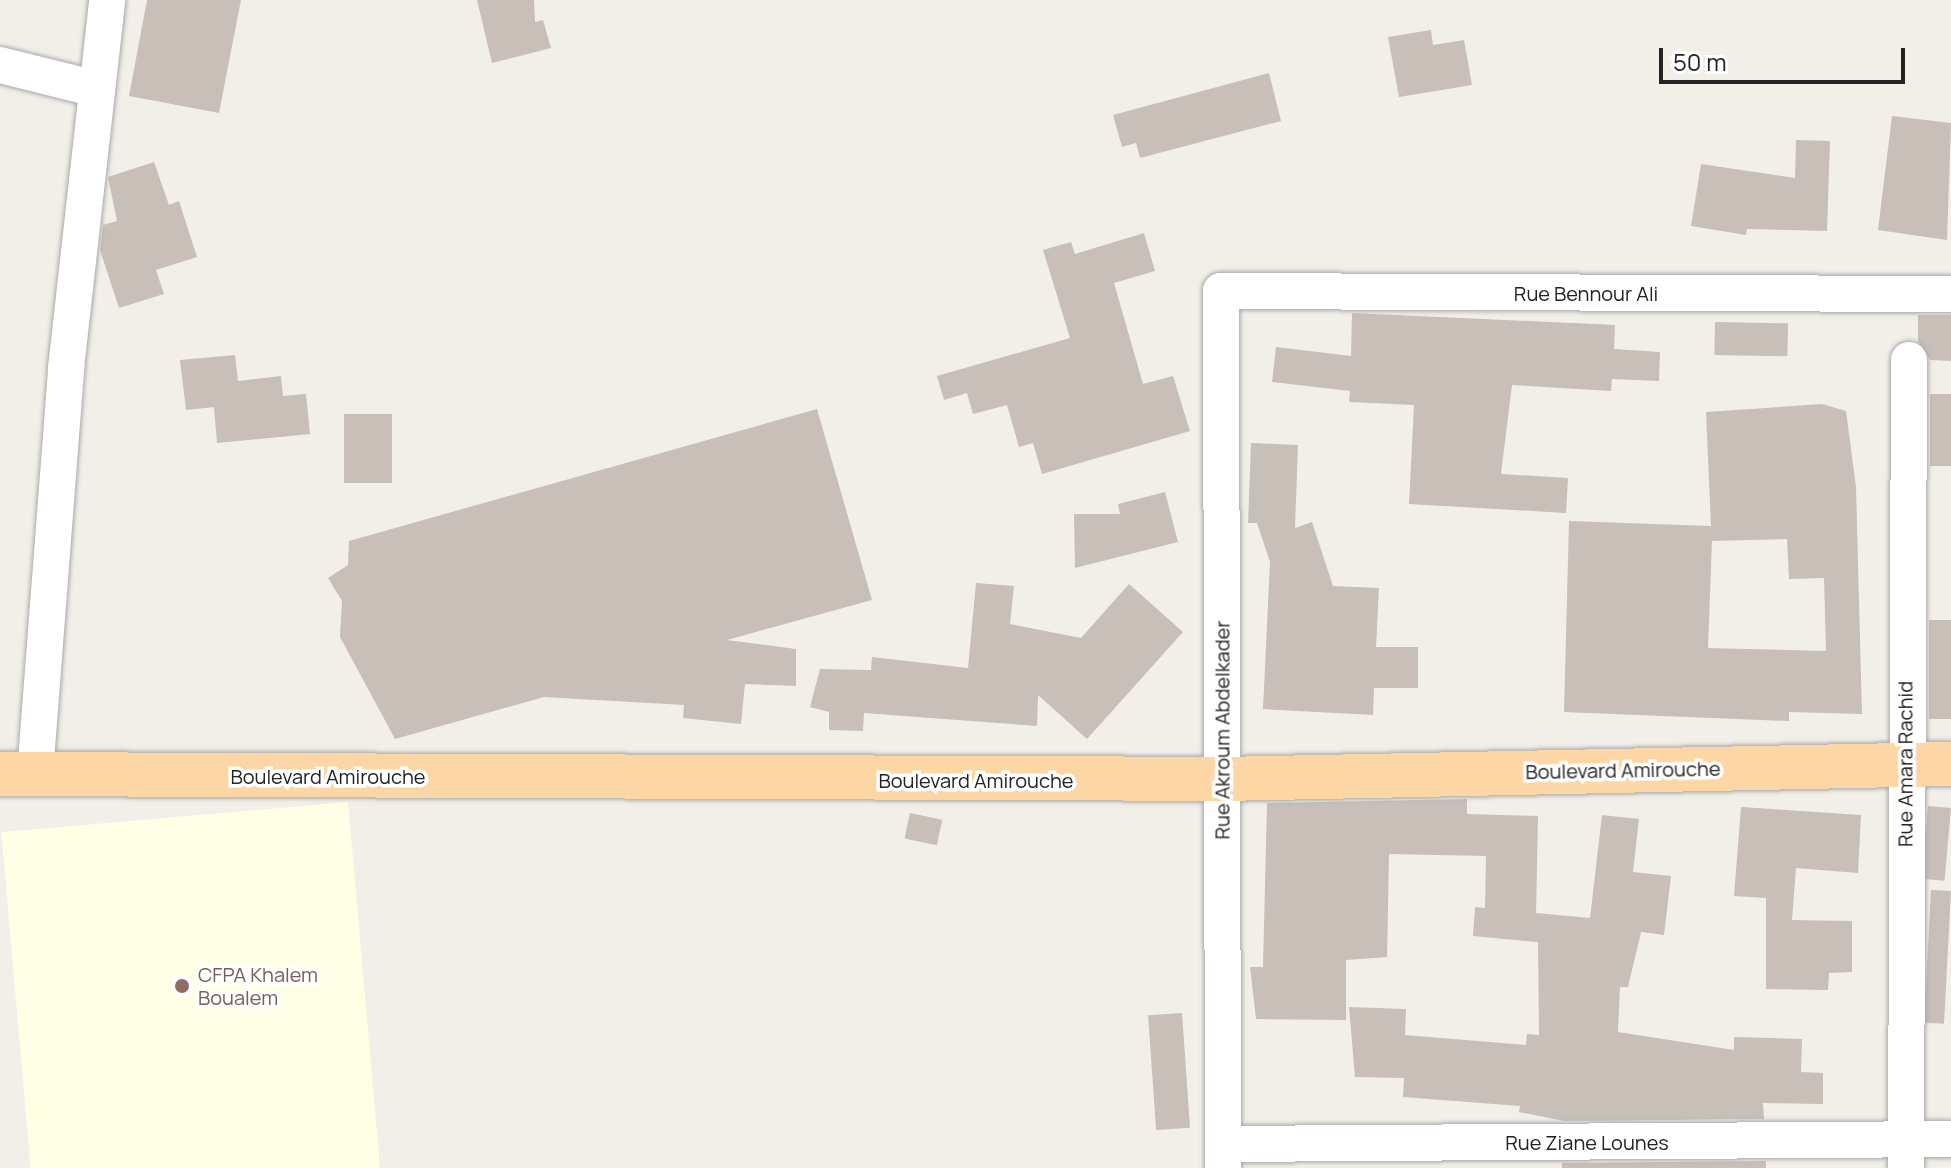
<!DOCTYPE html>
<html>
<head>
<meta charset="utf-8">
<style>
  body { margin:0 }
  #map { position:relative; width:1951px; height:1168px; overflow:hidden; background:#f2efe9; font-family:Manrope,sans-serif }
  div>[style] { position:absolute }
  .education>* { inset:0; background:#ffffe5; transform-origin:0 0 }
  .building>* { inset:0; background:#c7bfb8; transform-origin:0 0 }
  .roads { filter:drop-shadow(0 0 2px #a9a9a9) drop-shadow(0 0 2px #a9a9a9) }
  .minor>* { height:36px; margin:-18px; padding:0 18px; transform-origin:18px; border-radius:18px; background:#fff }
  .primary>* { height:44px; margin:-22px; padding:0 22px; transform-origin:22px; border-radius:22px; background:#fcd6a4 }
  .dots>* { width:22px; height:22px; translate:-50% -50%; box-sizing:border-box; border:4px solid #fff; border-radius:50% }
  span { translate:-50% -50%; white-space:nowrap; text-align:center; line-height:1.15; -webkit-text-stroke:7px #fff; paint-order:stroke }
  .street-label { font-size:20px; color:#222 }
  .education-label { font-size:20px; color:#785e54 }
  .left { translate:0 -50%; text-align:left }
  .scale { position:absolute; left:1659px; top:48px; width:246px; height:36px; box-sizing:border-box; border:4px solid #222; border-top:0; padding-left:10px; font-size:24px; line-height:28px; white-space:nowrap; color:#222; -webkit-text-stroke:6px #fff; paint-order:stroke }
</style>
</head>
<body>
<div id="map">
  <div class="education">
    <i style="left:348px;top:802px;width:367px;height:348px;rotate:85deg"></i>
  </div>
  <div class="building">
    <i style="clip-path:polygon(147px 0,241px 0,219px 113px,129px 96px)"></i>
    <i style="clip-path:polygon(477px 0,534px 0,535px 22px,543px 20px,551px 48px,492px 63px)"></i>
    <i style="clip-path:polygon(1431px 30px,1433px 45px,1464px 40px,1472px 85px,1399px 97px,1388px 37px)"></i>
    <i style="clip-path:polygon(1269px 73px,1281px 121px,1140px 158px,1136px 143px,1122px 147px,1113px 115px)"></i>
    <i style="clip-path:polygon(1892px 116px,1951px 123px,1947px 240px,1878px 230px)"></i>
    <i style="clip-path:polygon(1796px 140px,1830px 141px,1827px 231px,1747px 229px,1746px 235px,1691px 226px,1701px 164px,1795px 178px)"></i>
    <i style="clip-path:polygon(154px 162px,169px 205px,179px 201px,197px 257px,156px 270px,164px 294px,119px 308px,100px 250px,103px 225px,117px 221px,108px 177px)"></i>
    <i style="clip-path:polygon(1144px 233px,1155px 271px,1114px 283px,1143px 384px,1173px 376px,1190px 431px,1042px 474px,1033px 443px,1019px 447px,1007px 405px,973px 414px,967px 393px,944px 400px,937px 376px,1070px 338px,1043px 250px,1071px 242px,1075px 254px)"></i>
    <i style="clip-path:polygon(1352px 313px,1615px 325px,1614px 349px,1660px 352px,1659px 381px,1612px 379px,1611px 391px,1512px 385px,1501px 474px,1568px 478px,1566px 513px,1409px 504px,1414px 405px,1349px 402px,1350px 391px,1272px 382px,1276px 347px,1351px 356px)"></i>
    <i style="clip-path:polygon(1918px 315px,1951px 315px,1951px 361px,1930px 360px,1918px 341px)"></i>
    <i style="left:1715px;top:322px;width:73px;height:33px;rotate:1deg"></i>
    <i style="clip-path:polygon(235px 355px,238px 381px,281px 376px,283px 396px,306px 394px,310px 434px,217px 443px,214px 407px,186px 410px,180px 360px)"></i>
    <i style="left:1951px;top:394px;width:72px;height:21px;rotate:90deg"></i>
    <i style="clip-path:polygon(evenodd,1822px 404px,1846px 411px,1856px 487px,1862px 714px,1789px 712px,1789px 721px,1564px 712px,1569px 521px,1711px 526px,1706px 412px,1822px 404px,1787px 539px,1789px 579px,1824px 578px,1826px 651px,1708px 648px,1712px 541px,1787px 539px)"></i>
    <i style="clip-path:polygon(817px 409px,872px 600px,727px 640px,796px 649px,796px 686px,745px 684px,741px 724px,683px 718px,684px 705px,544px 697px,395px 739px,340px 637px,342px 601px,328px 578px,348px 565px,349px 541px)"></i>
    <i style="left:344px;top:414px;width:48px;height:69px"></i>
    <i style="clip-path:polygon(1251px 443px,1298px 445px,1295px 528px,1312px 522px,1333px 586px,1379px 588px,1376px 647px,1418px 647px,1418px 688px,1374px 688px,1373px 715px,1263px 709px,1270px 562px,1257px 523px,1248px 523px)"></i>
    <i style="clip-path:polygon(1165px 492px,1178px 542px,1075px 568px,1074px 514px,1120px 514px,1118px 504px)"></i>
    <i style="clip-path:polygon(976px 583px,1014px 586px,1010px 624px,1081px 638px,1129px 584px,1183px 632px,1087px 739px,1038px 695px,1037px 726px,864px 713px,863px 731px,829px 730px,829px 712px,810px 707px,820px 669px,871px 670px,872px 657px,968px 668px)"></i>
    <i style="left:1929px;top:620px;width:22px;height:99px"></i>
    <i style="clip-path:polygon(1467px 799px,1467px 814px,1538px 816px,1536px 913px,1590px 918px,1602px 815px,1639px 819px,1633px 872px,1671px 876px,1664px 935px,1641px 932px,1628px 987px,1620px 987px,1618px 1032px,1734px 1050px,1734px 1037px,1802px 1039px,1801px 1072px,1823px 1073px,1823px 1104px,1763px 1103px,1764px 1119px,1564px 1121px,1519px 1112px,1520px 1106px,1403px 1097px,1404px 1078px,1355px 1077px,1349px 1007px,1406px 1009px,1405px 1035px,1526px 1045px,1527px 1034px,1539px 1035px,1538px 942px,1473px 936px,1475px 907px,1485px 908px,1486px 856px,1389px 854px,1387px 957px,1346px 960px,1346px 1020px,1256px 1019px,1250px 967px,1263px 967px,1267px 803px)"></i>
    <i style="left:1928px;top:806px;width:23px;height:73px;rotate:5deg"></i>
    <i style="clip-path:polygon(1741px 807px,1861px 815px,1858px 873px,1796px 868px,1792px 920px,1852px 921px,1852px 972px,1829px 973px,1828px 990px,1766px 989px,1766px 898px,1734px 896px)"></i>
    <i style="left:910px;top:813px;width:33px;height:26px;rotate:12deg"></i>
    <i style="left:1931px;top:890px;width:20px;height:133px;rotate:3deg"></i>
    <i style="left:1182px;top:1013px;width:115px;height:34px;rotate:86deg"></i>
    <i style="clip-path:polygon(1766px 1161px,1766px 1168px,1562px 1168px,1562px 1163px)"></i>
  </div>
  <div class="roads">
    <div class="minor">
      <i style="left:0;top:65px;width:99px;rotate:14deg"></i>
      <i style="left:35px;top:774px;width:407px;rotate:-85.6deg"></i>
      <i style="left:66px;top:368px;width:370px;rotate:-83.6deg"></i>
      <i style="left:1223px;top:1144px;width:728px;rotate:-0.39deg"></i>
      <i style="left:1223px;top:1168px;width:877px;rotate:-90.13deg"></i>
      <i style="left:1221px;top:291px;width:730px;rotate:0.24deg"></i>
      <i style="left:1906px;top:1168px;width:808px;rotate:-89.79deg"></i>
    </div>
    <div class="primary">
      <i style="left:0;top:774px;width:1222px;rotate:0.23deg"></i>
      <i style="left:1222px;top:779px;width:729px;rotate:-1.18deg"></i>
    </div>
  </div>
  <div class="dots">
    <i style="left:182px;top:986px;background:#8d6e63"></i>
  </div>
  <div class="street-label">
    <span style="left:1586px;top:293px">Rue Bennour Ali</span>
    <span style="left:1222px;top:730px;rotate:-90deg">Rue Akroum Abdelkader</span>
    <span style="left:1905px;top:764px;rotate:-90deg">Rue Amara Rachid</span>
    <span style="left:1623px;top:770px;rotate:-1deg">Boulevard Amirouche</span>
    <span style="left:328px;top:776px">Boulevard Amirouche</span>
    <span style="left:976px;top:780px">Boulevard Amirouche</span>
    <span style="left:1587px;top:1142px">Rue Ziane Lounes</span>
  </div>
  <div class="education-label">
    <span class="left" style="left:198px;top:986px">CFPA Khalem<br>Boualem</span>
  </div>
  <div class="scale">50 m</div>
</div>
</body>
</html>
